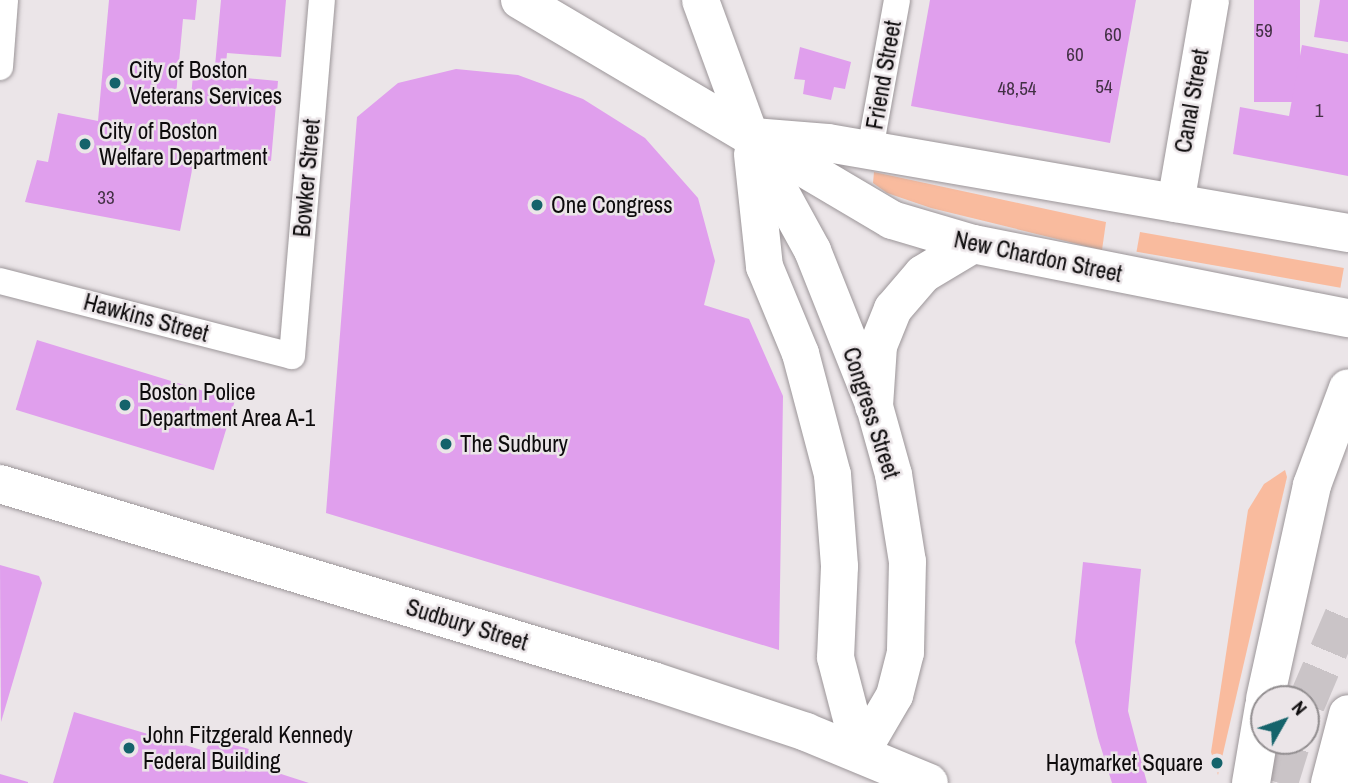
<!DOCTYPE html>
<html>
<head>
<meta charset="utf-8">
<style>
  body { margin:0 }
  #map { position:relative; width:1348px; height:783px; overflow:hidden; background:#ebe5e8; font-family:"Archivo Narrow",sans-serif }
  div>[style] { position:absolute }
  .green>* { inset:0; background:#f9bb9e; transform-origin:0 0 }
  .building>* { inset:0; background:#e09fed; transform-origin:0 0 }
  .motorway-tunnel>* { height:38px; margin-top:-19px; transform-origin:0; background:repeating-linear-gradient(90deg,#cac4c7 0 38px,transparent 0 57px) }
  .roads { filter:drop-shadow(0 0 2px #9c9699) drop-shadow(0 0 2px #9c9699) }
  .minor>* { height:26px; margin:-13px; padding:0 13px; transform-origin:13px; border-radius:13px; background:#fff }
  .secondary>* { height:37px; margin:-18.5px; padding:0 18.5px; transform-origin:18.5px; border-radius:18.5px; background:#fff }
  .primary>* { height:38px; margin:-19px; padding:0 19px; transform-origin:19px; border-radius:19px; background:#fff }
  .motorway>* { height:38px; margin:-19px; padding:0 19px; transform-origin:19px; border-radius:19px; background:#fff }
  .dots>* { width:19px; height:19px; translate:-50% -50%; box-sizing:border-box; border:4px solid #ebe5e8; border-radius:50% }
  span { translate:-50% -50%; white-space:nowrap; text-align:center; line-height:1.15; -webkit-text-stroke:5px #ebe5e8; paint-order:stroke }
  .number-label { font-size:19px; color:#423044 }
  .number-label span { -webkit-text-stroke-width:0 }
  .poi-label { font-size:23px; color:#0d0b0c }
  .left { translate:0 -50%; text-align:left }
  .right { translate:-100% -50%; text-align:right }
  .street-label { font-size:23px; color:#0d0b0c }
  .north { position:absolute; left:1250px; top:685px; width:70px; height:70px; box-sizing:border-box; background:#ebe5e8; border:2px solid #928e90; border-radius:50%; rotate:50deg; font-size:19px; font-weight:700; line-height:28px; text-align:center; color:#0d0b0c }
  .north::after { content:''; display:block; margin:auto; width:24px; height:32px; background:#15636b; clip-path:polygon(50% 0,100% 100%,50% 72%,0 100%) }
</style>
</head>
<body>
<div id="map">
  <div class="green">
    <i style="clip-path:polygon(874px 172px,1106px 222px,1102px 250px,931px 208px,887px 193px,873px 183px)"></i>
    <i style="left:1140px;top:232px;width:207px;height:20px;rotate:10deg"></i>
    <i style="clip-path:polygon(1285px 470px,1287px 477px,1218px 775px,1211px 752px,1248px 510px,1264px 484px)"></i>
  </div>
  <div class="building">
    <i style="clip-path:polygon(109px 0,197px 0,195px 20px,183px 19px,176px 95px,191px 97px,193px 75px,214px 77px,221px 0,286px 0,281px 57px,227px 53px,225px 76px,278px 81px,271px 161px,195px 155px,180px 231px,25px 202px,37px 160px,48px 162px,58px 113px,98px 121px)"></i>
    <i style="clip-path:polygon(930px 0,1136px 0,1110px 143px,911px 106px)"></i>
    <i style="left:1254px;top:0;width:46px;height:102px"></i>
    <i style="clip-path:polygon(1320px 0,1348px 0,1348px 42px,1314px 37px)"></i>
    <i style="clip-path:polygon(1302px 45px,1348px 54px,1348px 176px,1233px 154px,1240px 107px,1289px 116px)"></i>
    <i style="clip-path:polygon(800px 47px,851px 62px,845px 89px,834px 87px,831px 100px,803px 94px,805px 80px,794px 79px)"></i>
    <i style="clip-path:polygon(456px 69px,518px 75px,583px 99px,645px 138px,698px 198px,715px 261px,704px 305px,749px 319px,783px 396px,779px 650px,326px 513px,357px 117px,398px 83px)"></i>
    <i style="left:37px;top:340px;width:207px;height:73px;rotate:17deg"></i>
    <i style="clip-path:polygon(1083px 562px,1141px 569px,1128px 711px,1147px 783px,1112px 783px,1098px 738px,1075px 642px)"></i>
    <i style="clip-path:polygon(0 565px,39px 576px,42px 583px,1px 722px)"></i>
    <i style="clip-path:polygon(74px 712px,205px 751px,213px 738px,231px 744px,249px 749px,250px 764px,309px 783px,53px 783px)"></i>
    <i style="clip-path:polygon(0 774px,28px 782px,28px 783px,0 783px)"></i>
  </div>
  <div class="motorway-tunnel">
    <i style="left:1306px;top:704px;width:108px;rotate:-67deg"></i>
    <i style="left:1279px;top:783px;width:44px;rotate:-72.8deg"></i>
  </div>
  <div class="roads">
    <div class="minor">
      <i style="left:0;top:67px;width:67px;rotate:-85.7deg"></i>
      <i style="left:870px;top:150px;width:152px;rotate:-79.8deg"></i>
      <i style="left:0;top:281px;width:301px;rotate:14.4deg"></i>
      <i style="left:292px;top:356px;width:357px;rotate:-85.2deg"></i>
    </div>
    <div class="secondary">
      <i style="left:700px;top:0;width:146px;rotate:69.9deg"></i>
      <i style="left:750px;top:137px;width:129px;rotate:61.2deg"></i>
      <i style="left:812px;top:250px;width:168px;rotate:68.3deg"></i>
      <i style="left:874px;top:406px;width:71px;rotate:74.4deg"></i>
      <i style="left:893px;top:474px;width:88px;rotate:80.9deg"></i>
      <i style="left:907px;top:561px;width:91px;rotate:91.3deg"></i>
      <i style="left:905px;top:652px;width:44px;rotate:104.3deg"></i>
      <i style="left:894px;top:695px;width:67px;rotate:120.4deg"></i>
      <i style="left:752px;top:154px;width:113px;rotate:83.9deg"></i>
      <i style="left:764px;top:266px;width:94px;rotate:67.5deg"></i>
      <i style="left:800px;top:353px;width:125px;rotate:75.2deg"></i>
      <i style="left:832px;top:474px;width:92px;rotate:85.6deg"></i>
      <i style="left:839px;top:566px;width:91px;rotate:92.5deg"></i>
      <i style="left:835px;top:657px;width:99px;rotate:75.4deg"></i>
      <i style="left:1175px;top:203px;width:206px;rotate:-80.2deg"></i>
    </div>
    <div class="primary">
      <i style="left:520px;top:0;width:432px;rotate:30.6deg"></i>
      <i style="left:892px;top:220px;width:84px;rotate:16.5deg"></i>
      <i style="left:973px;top:244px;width:382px;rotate:11.2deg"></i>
      <i style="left:753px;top:137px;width:75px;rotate:4.6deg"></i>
      <i style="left:828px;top:143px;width:528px;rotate:9.82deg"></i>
      <i style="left:874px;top:406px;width:60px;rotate:-86.2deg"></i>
      <i style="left:878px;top:346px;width:40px;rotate:-68deg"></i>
      <i style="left:893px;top:309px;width:46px;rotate:-49.4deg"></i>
      <i style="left:923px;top:274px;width:58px;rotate:-31deg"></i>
      <i style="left:0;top:484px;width:682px;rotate:16.79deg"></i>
      <i style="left:653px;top:681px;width:161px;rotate:18.4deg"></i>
      <i style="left:806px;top:732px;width:133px;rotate:22.5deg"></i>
      <i style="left:1265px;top:699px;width:219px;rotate:-77.6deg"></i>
      <i style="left:1312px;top:485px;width:103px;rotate:-69.6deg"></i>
      <i style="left:1251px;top:783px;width:78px;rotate:-80.4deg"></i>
    </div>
    <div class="motorway">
      <i style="left:1330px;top:783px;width:71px;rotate:-75.4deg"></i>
    </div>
  </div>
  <div class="dots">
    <i style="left:115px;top:83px;background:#15636b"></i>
    <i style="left:85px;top:144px;background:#15636b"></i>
    <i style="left:537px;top:205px;background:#15636b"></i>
    <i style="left:125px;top:405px;background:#15636b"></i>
    <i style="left:446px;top:444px;background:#15636b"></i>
    <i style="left:129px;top:748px;background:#15636b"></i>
    <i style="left:1217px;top:763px;background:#15636b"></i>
  </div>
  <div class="number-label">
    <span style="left:1264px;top:31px">59</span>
    <span style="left:1113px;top:35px">60</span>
    <span style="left:1075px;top:55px">60</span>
    <span style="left:1104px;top:87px">54</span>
    <span style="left:1017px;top:89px">48,54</span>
    <span style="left:1319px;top:111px">1</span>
    <span style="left:106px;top:198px">33</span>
  </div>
  <div class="poi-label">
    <span class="left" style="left:129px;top:83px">City of Boston<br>Veterans Services</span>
    <span class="left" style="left:99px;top:144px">City of Boston<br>Welfare Department</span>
    <span class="left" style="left:551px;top:205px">One Congress</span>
    <span class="left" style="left:139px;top:405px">Boston Police<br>Department Area A-1</span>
    <span class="left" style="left:460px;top:444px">The Sudbury</span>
    <span class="left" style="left:143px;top:748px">John Fitzgerald Kennedy<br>Federal Building</span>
    <span class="right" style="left:1203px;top:763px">Haymarket Square</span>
  </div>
  <div class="street-label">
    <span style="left:884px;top:75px;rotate:-80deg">Friend Street</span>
    <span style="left:1192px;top:101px;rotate:-80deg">Canal Street</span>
    <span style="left:307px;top:178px;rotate:-85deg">Bowker Street</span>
    <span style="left:1038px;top:257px;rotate:12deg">New Chardon Street</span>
    <span style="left:146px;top:318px;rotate:15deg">Hawkins Street</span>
    <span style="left:871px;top:413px;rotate:72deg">Congress Street</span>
    <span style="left:467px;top:625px;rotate:17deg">Sudbury Street</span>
  </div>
  <div class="north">N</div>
</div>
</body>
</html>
